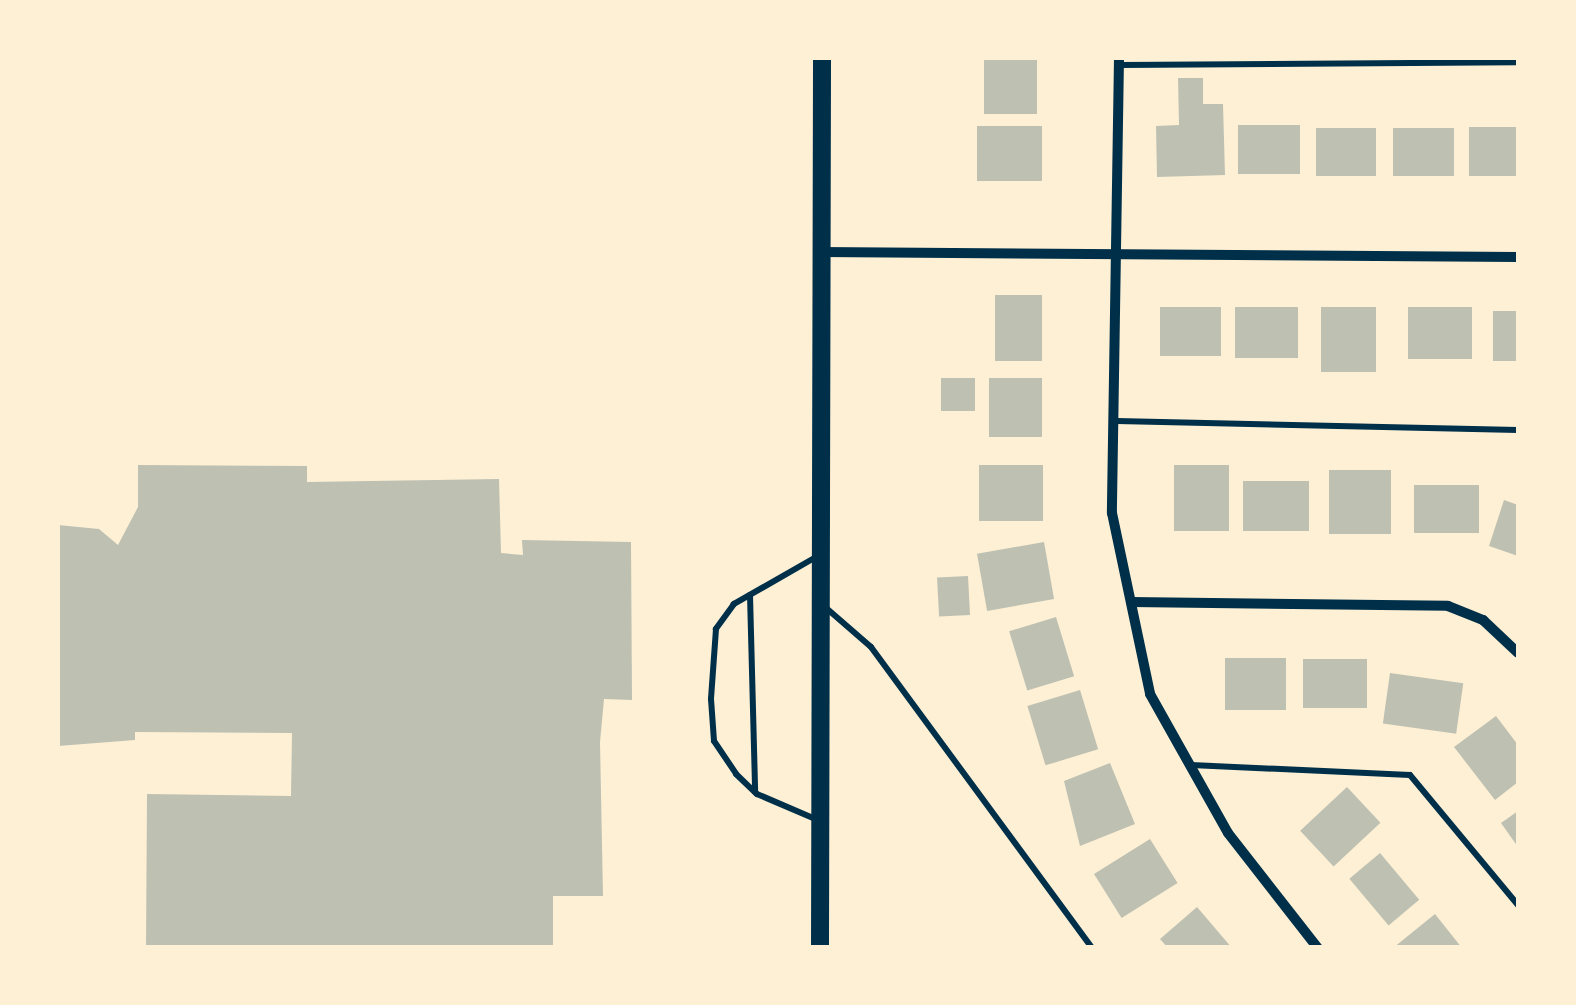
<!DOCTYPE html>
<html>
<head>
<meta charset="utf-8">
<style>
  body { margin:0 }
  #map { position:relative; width:1576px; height:1005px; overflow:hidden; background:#fdf0d5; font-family:"Varela Round",sans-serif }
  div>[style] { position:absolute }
  .building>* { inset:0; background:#bec0b2; transform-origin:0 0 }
  .service>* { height:6px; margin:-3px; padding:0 3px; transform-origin:3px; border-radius:3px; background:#003049 }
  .minor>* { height:10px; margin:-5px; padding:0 5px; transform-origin:5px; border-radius:5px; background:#003049 }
  .secondary>* { height:18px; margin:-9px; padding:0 9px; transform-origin:9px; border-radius:9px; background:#003049 }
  span { translate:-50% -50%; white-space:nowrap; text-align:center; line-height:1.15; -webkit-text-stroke:10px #fdf0d5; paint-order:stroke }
  .frame { position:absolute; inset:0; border:60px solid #fdf0d5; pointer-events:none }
</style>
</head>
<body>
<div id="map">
  <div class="building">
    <i style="left:984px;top:58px;width:53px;height:56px"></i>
    <i style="clip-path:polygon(1178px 78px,1203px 78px,1203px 104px,1223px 104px,1225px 175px,1157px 177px,1156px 126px,1179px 125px)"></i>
    <i style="left:1238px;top:125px;width:62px;height:49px"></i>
    <i style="left:1042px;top:126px;width:55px;height:65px;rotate:90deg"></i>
    <i style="left:1469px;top:127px;width:49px;height:49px"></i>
    <i style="left:1316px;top:128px;width:60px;height:48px"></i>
    <i style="left:1393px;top:128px;width:61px;height:48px"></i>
    <i style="left:995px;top:295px;width:47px;height:66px"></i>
    <i style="left:1160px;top:307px;width:61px;height:49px"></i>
    <i style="left:1235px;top:307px;width:63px;height:51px"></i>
    <i style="left:1321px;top:307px;width:55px;height:65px"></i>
    <i style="left:1408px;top:307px;width:64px;height:52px"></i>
    <i style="left:1493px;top:311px;width:25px;height:50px"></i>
    <i style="left:941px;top:378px;width:34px;height:33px"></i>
    <i style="left:989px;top:378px;width:53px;height:59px"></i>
    <i style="clip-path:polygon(138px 465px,307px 466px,307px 482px,499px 479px,501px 553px,523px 555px,522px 540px,631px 542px,632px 700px,604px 699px,600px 742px,603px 896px,553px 896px,553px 948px,146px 948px,147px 794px,291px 796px,292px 733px,135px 732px,135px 740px,58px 746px,58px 525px,99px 529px,118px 545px,138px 507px)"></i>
    <i style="left:979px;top:465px;width:64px;height:56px"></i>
    <i style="left:1174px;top:465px;width:55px;height:66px"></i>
    <i style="left:1329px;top:470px;width:62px;height:64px"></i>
    <i style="left:1243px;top:481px;width:66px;height:50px"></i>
    <i style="left:1414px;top:485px;width:65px;height:48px"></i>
    <i style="clip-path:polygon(1504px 500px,1518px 505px,1518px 556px,1489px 546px)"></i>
    <i style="left:1044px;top:542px;width:58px;height:68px;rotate:80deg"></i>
    <i style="left:968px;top:576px;width:39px;height:31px;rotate:87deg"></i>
    <i style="left:1056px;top:617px;width:62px;height:49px;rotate:73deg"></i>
    <i style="left:1225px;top:658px;width:61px;height:52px"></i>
    <i style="left:1303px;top:659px;width:64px;height:49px"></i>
    <i style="left:1390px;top:673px;width:74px;height:51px;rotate:8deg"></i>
    <i style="left:1080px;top:690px;width:62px;height:55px;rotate:73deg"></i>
    <i style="clip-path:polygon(1496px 716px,1518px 745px,1518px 782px,1495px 800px,1454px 747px)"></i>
    <i style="clip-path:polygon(1110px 763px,1135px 824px,1080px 846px,1064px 781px)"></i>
    <i style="left:1347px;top:787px;width:49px;height:64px;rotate:47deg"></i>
    <i style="clip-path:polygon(1518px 811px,1518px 847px,1501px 823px)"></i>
    <i style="left:1150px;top:839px;width:52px;height:66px;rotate:58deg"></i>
    <i style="left:1380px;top:853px;width:61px;height:40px;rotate:50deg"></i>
    <i style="clip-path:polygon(1197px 907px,1232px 948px,1168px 948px,1160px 939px)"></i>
    <i style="clip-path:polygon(1435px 914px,1462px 948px,1393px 948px)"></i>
  </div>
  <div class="service">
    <i style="left:1120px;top:65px;width:398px;rotate:-0.4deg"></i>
    <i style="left:1117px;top:421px;width:401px;rotate:1.3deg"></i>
    <i style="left:816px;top:557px;width:95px;rotate:150.2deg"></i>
    <i style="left:734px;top:604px;width:31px;rotate:126deg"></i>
    <i style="left:716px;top:629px;width:70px;rotate:94.1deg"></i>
    <i style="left:711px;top:699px;width:42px;rotate:85.9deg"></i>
    <i style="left:714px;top:741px;width:40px;rotate:56deg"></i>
    <i style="left:736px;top:774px;width:29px;rotate:44deg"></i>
    <i style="left:757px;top:794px;width:66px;rotate:23.1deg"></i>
    <i style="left:750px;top:595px;width:197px;rotate:88.5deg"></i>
    <i style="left:825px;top:607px;width:61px;rotate:41deg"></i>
    <i style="left:871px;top:647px;width:373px;rotate:53.7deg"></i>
    <i style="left:1191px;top:765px;width:219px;rotate:2.6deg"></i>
    <i style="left:1410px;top:775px;width:169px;rotate:50.3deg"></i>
  </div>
  <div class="minor">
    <i style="left:1119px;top:58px;width:455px;rotate:90.9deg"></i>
    <i style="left:1112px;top:513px;width:185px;rotate:78.1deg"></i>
    <i style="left:1150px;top:694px;width:159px;rotate:60.7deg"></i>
    <i style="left:1228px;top:833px;width:146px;rotate:52deg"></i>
    <i style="left:821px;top:252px;width:697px;rotate:0.41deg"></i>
    <i style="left:1131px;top:602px;width:317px;rotate:0.7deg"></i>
    <i style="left:1448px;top:606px;width:38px;rotate:22deg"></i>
    <i style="left:1483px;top:620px;width:48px;rotate:43.3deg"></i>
  </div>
  <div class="secondary">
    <i style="left:820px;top:948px;width:890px;rotate:-89.87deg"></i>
  </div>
  <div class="frame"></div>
</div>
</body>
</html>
